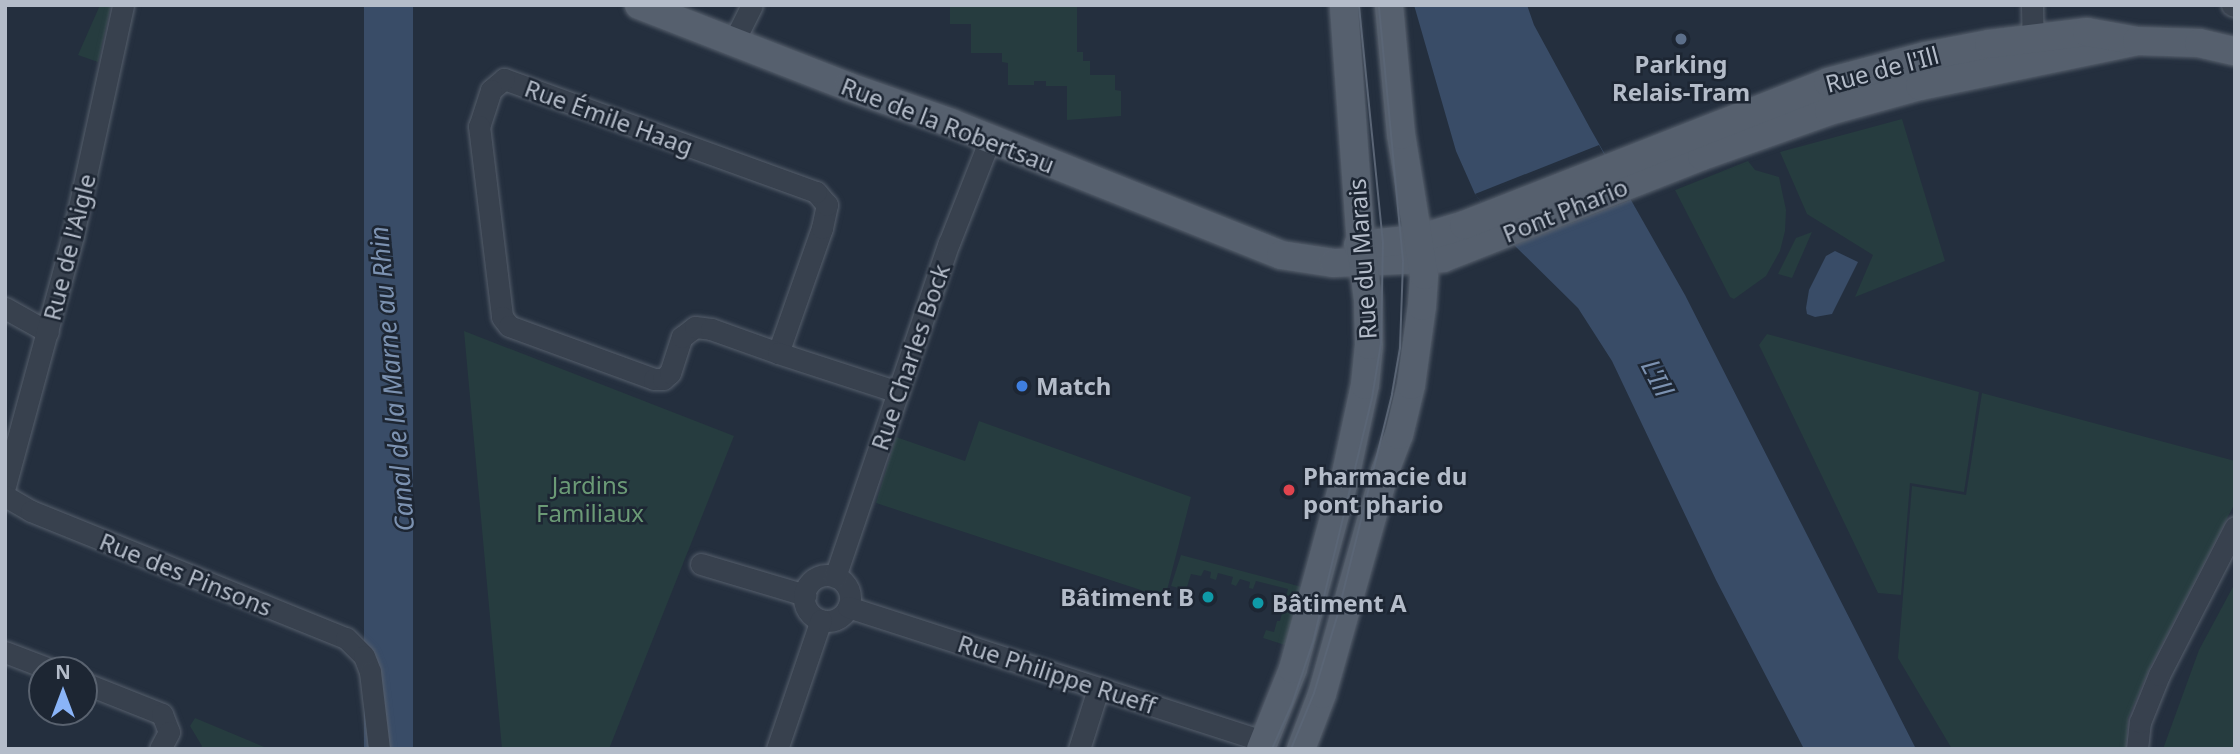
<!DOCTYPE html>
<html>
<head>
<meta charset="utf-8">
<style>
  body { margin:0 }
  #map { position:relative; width:2240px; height:754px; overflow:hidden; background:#242f3e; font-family:"Noto Sans",sans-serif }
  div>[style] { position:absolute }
  .green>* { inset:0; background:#263c3f }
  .water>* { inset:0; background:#394c67; transform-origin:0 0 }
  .pier>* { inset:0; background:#242f3e }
  .roads { filter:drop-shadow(0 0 2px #565f6c) drop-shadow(0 0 2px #565f6c) }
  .minor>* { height:21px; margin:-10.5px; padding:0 10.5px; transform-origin:10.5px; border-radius:10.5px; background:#38414e }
  .minor>.ring { margin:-10.5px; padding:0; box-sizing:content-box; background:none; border:21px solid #38414e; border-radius:50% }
  .major>* { height:28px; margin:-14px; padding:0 14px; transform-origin:14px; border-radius:14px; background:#56606e }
  .tram>* { height:2px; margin:-1px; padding:0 1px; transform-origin:1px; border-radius:1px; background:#5a6575 }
  .dots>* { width:19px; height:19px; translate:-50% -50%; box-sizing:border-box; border:4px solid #1d2633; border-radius:50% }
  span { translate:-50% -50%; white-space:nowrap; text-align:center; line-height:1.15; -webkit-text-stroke:5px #1d2633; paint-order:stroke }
  .poi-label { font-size:24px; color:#b4bcc9; font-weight:700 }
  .left { translate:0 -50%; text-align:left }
  .right { translate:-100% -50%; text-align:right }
  .street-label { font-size:24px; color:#b4bcc9 }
  .park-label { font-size:24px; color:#6b9a76 }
  .water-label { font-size:26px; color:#7c92b1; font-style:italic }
  .frame { position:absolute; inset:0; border:7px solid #b4bcc9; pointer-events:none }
  .north { position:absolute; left:28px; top:656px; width:70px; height:70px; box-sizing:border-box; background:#1d2633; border:2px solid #59626f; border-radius:50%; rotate:0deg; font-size:19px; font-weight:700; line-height:28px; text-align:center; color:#b4bcc9 }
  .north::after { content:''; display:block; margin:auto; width:24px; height:32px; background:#8ab4f8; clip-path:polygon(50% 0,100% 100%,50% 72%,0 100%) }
</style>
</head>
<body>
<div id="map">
  <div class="green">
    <i style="clip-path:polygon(100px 5px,111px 5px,98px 62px,78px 55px)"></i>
    <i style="clip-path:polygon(950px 5px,1077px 5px,1077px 52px,1083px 52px,1083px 61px,1090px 61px,1090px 75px,1115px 75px,1115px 90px,1121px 91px,1121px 116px,1067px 120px,1067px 86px,1046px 86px,1046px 81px,1034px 81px,1034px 85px,1008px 85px,1008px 63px,1002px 62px,1002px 53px,971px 53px,971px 24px,950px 24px)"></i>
    <i style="clip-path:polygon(1902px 119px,1945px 261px,1855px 297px,1873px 255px,1807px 214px,1780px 152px)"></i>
    <i style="clip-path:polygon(1748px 161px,1755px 170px,1779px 177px,1786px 210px,1785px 231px,1780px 251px,1766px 276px,1734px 299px,1730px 297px,1675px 190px)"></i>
    <i style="clip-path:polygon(1812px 232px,1792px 278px,1778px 274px,1796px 238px)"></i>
    <i style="clip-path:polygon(464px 331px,734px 436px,609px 749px,502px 749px)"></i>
    <i style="clip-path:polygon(1767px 334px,1979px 392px,1964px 492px,1910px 483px,1901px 595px,1878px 593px,1759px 345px)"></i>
    <i style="clip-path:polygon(1982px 393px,2235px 461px,2235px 503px,2150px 667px,2128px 718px,2126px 749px,1952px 749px,1898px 658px,1912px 486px,1966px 495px)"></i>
    <i style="clip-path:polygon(979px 421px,1191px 497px,1165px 598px,876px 503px,896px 437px,965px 461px)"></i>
    <i style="clip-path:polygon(1181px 555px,1302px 587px,1297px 605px,1294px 605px,1292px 613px,1295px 613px,1285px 645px,1263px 638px,1266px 630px,1274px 632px,1277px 621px,1280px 621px,1288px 589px,1256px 581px,1253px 589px,1249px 588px,1250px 582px,1240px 579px,1236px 586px,1231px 584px,1233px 577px,1218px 573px,1216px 580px,1210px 578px,1211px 572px,1204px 570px,1201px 576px,1191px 574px,1186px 590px,1171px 586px)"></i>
    <i style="clip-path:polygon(2235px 583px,2235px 749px,2163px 749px,2199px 650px)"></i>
    <i style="clip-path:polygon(195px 718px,269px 749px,200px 749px,202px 746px,190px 726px)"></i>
  </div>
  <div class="water">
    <i style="left:364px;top:5px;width:49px;height:747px"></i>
    <i style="clip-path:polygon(1414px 5px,1527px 5px,1534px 25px,1590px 128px,1685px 295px,1916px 749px,1804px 749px,1716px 580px,1612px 361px,1578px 308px,1514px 245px,1475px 194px,1456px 151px)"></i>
    <i style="clip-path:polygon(1835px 251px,1858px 262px,1832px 314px,1815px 317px,1807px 314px,1806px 308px,1809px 290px,1826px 256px)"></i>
  </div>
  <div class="pier">
    <i style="clip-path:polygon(1599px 145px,1630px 200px,1514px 245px,1475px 194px)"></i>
  </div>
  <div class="roads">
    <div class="minor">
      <i style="left:2032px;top:5px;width:47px;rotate:88.8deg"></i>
      <i style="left:2232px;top:5px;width:3px;rotate:18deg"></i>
      <i style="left:733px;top:43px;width:42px;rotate:-63.4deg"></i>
      <i style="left:5px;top:308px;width:49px;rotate:29.2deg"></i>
      <i style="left:778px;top:353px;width:133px;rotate:-70.6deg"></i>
      <i style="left:822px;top:228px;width:24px;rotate:-78deg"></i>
      <i style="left:827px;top:205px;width:17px;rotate:-130deg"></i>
      <i style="left:816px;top:192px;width:332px;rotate:-160.1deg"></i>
      <i style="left:504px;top:79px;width:17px;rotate:140deg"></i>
      <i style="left:491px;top:90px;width:38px;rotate:108deg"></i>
      <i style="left:479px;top:126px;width:192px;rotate:83.1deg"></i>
      <i style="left:502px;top:317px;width:11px;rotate:52deg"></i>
      <i style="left:509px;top:326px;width:154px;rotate:20.1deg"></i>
      <i style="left:654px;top:379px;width:9px"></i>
      <i style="left:663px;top:379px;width:9px;rotate:-41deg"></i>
      <i style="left:670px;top:373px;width:38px;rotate:-72deg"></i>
      <i style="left:682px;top:337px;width:16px;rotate:-38deg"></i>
      <i style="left:695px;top:327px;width:16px;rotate:7deg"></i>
      <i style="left:711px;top:329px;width:71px;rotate:19.7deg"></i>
      <i style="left:778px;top:353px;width:126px;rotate:18deg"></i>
      <i style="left:5px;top:486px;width:260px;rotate:-74.8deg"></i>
      <i style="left:73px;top:235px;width:235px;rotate:-77.7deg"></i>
      <i style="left:5px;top:496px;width:30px;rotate:30deg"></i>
      <i style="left:31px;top:511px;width:340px;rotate:22deg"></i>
      <i style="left:346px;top:638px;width:25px;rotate:45deg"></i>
      <i style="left:364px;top:656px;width:17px;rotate:69deg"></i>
      <i style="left:370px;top:672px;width:78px;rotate:83.3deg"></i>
      <i style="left:701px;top:564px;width:109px;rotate:16.6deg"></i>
      <i class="ring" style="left:804px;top:575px;width:25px;height:25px"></i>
      <i style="left:835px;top:577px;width:353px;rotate:-71.2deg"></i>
      <i style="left:949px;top:243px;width:112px;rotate:-68.5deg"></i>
      <i style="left:848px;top:607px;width:438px;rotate:17.9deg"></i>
      <i style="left:5px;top:652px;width:50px;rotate:21deg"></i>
      <i style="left:84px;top:683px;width:84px;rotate:21.7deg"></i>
      <i style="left:162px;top:714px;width:19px;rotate:69deg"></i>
      <i style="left:169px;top:732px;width:19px;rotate:118deg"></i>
      <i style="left:777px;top:749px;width:136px;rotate:-71.2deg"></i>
      <i style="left:1079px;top:749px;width:63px;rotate:-72.4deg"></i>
      <i style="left:2137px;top:749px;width:27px;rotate:-84deg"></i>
      <i style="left:2140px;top:722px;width:51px;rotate:-68deg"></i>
      <i style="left:2159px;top:675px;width:166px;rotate:-62.8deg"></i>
    </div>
    <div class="major">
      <i style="left:639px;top:5px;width:225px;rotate:21.3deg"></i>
      <i style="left:849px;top:87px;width:108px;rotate:19.4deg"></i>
      <i style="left:951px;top:123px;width:355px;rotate:21.8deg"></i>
      <i style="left:1281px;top:255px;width:54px;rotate:8.6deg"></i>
      <i style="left:1334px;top:263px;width:109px;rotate:-2.6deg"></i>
      <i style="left:1443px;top:258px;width:278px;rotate:-21.5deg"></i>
      <i style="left:1702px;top:156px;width:135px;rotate:-19.5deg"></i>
      <i style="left:1829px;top:111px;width:94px;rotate:-15.4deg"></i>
      <i style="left:1920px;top:86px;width:222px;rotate:-11.7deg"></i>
      <i style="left:1358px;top:245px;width:60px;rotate:-5.7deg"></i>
      <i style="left:1418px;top:239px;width:48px;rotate:-16.9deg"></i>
      <i style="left:1464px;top:225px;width:391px;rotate:-21.4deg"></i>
      <i style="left:1828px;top:82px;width:101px;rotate:-14.9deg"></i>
      <i style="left:1926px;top:56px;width:64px;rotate:-10.8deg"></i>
      <i style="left:1989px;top:44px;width:99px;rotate:-7deg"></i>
      <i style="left:2087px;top:32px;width:51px;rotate:10.2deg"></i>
      <i style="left:2137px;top:41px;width:62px;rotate:1.8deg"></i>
      <i style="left:2199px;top:43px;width:37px;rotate:13deg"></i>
      <i style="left:1261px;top:749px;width:86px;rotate:-68.2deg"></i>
      <i style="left:1293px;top:669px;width:198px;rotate:-74.8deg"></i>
      <i style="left:1345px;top:478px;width:95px;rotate:-77.9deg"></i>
      <i style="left:1365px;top:385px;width:40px;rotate:-84.3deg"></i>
      <i style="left:1369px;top:345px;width:45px;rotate:-91.3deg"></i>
      <i style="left:1368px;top:300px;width:55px;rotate:-97.3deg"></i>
      <i style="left:1361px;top:245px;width:241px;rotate:-94.1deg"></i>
      <i style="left:1301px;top:749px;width:59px;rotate:-69.1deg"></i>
      <i style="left:1322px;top:694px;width:232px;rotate:-74.2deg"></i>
      <i style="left:1385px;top:471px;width:39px;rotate:-69deg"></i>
      <i style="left:1399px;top:435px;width:51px;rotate:-76.5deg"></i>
      <i style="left:1411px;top:385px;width:80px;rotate:-82.1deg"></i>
      <i style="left:1422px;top:306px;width:31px;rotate:-86deg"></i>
      <i style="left:1424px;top:275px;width:142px;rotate:-99.3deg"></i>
      <i style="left:1401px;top:135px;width:131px;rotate:-95.3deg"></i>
    </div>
  </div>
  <div class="tram">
    <i style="left:1272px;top:749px;width:49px;rotate:-66deg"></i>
    <i style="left:1292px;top:704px;width:65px;rotate:-71.3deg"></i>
    <i style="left:1313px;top:642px;width:251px;rotate:-76.4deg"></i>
    <i style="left:1372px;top:398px;width:56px;rotate:-80.7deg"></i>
    <i style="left:1381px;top:343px;width:100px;rotate:-88.9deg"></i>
    <i style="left:1383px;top:243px;width:239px;rotate:-95.8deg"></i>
    <i style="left:1291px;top:749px;width:61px;rotate:-67.7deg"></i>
    <i style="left:1314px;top:693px;width:79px;rotate:-73.2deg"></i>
    <i style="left:1337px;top:617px;width:230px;rotate:-76.1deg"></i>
    <i style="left:1392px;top:394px;width:47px;rotate:-80.1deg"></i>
    <i style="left:1400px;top:348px;width:87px;rotate:-88deg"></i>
    <i style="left:1403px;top:261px;width:257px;rotate:-95.4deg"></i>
  </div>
  <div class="dots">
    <i style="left:1681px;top:39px;background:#5c6f8a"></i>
    <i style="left:1022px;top:386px;background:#3f7fe0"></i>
    <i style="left:1289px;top:490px;background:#e0444e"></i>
    <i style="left:1208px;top:597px;background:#0f9aa8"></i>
    <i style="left:1258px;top:603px;background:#0f9aa8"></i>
  </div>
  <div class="poi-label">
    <span style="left:1681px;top:78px">Parking<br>Relais-Tram</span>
    <span class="left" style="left:1036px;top:386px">Match</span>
    <span class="left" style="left:1303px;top:490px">Pharmacie du<br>pont phario</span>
    <span class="right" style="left:1194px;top:597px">Bâtiment B</span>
    <span class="left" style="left:1272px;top:603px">Bâtiment A</span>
  </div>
  <div class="street-label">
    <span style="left:1882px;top:69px;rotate:-15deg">Rue de l'Ill</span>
    <span style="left:609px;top:117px;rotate:20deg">Rue Émile Haag</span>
    <span style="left:948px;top:125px;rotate:21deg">Rue de la Robertsau</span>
    <span style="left:1565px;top:210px;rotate:-22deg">Pont Phario</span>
    <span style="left:69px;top:247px;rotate:-76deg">Rue de l'Aigle</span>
    <span style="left:1362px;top:259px;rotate:-94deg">Rue du Marais</span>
    <span style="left:910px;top:357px;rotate:-71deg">Rue Charles Bock</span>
    <span style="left:186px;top:574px;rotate:22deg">Rue des Pinsons</span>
    <span style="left:1057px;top:674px;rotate:18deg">Rue Philippe Rueff</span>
  </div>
  <div class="park-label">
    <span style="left:590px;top:499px">Jardins<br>Familiaux</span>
  </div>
  <div class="water-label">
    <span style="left:1657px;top:378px;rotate:63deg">L'Ill</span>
    <span style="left:392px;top:379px;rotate:-95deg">Canal de la Marne au Rhin</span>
  </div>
  <div class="frame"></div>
  <div class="north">N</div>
</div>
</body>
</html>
